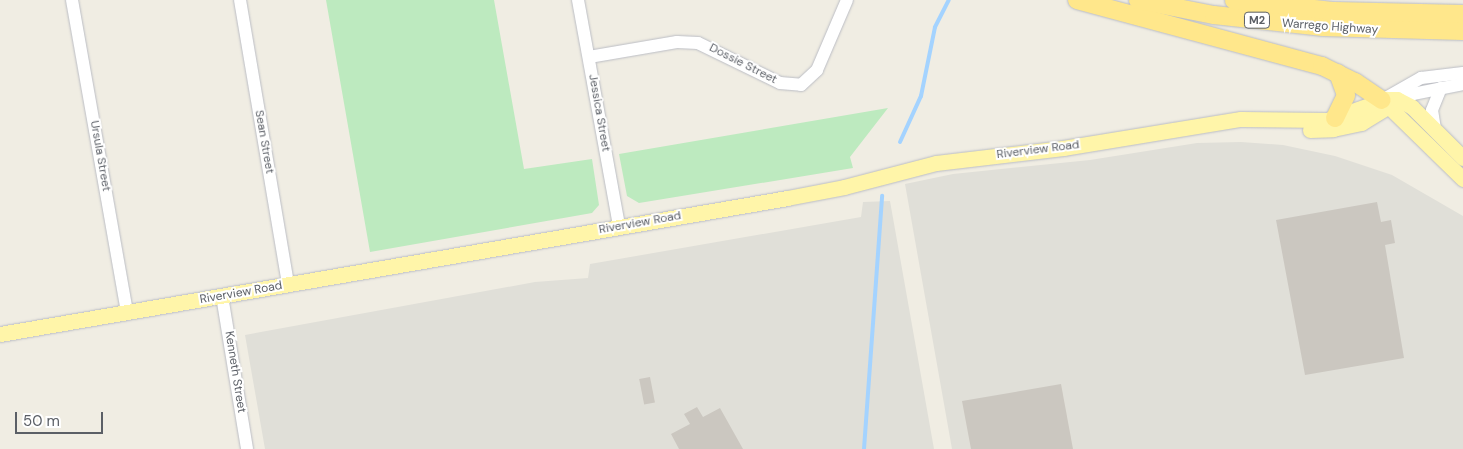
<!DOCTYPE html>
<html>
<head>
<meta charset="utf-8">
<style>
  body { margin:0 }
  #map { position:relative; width:1463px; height:449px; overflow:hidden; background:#f0ede3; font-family:"DM Sans",sans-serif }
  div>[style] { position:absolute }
  .industrial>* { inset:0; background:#e0dfd8 }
  .green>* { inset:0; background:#bdeabf }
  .stream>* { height:4px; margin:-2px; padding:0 2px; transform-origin:2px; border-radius:2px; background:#a4d3ff }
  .building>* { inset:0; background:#cbc7c0; transform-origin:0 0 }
  .roads { filter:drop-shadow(0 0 1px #bbbdc4) drop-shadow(0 0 1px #bbbdc4) }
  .minor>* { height:12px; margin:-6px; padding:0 6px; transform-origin:6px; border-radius:6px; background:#fff }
  .major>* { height:15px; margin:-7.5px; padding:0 7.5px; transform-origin:7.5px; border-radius:7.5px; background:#fff5a9 }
  .highway>* { height:18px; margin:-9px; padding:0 9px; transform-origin:9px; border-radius:9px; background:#ffe78b }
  span { translate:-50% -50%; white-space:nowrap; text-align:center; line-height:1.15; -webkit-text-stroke:4px #fff; paint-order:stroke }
  .shield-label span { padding:1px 4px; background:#fff; border:1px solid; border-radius:4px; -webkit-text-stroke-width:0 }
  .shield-label { font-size:11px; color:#5b5f66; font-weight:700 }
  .street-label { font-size:12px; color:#5b5f66 }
  .scale { position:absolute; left:15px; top:412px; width:88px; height:22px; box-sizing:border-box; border:2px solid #5b5f66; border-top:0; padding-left:6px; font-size:15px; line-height:18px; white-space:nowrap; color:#5b5f66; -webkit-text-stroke:4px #fff; paint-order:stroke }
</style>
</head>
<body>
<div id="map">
  <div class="industrial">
    <i style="clip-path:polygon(1241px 142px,1283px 145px,1335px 156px,1392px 175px,1463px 216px,1463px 449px,952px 449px,905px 184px,953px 174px,1090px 160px,1197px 143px)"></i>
    <i style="clip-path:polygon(890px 201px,934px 449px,265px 449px,245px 335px,535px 282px,588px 278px,590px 264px,861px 217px,863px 202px)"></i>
  </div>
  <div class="green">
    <i style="clip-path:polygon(326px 0,494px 0,524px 169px,592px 159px,599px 205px,592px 213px,370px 252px)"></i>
    <i style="clip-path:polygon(888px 108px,850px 157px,853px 168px,639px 203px,627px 196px,619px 154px)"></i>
  </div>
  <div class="stream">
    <i style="left:900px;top:142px;width:51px;rotate:-65.5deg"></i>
    <i style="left:921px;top:96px;width:70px;rotate:-78.5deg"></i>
    <i style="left:935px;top:27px;width:30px;rotate:-63deg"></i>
    <i style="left:864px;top:449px;width:254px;rotate:-85.9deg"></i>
  </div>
  <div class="building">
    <i style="clip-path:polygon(1377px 202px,1381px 222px,1391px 220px,1395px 243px,1385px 245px,1404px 358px,1305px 375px,1276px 220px)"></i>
    <i style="left:650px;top:377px;width:26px;height:11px;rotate:79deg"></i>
    <i style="clip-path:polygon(1061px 384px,1073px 449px,971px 449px,962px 401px)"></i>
    <i style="clip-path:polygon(697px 407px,703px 417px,720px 408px,743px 449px,679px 449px,671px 434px,690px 424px,684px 414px)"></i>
  </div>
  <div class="roads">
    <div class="minor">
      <i style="left:72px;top:0;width:317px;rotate:80deg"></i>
      <i style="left:240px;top:0;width:289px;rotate:80.4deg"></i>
      <i style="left:578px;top:0;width:230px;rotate:79.7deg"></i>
      <i style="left:589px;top:57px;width:89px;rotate:-9.7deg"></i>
      <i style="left:677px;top:42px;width:21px;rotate:3deg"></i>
      <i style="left:698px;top:43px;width:91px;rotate:26deg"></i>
      <i style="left:780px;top:83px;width:21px;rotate:5deg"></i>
      <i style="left:801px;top:85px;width:22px;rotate:-43deg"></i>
      <i style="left:817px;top:70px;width:76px;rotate:-66.8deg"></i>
      <i style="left:1384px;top:99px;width:43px;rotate:-29.6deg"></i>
      <i style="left:1421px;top:78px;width:42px;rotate:-6.8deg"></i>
      <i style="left:1399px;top:100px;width:15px;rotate:-23deg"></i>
      <i style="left:1413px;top:94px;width:51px;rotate:-11.3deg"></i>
      <i style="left:1435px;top:129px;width:19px;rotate:-99deg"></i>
      <i style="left:1432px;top:110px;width:24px;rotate:-68deg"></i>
      <i style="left:222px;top:296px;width:155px;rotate:80.7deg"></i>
    </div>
    <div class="major">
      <i style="left:1383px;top:101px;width:112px;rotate:44.3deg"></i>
      <i style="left:1310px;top:130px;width:23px;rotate:-2deg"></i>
      <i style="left:1333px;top:129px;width:29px;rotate:-12deg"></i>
      <i style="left:1361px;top:123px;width:44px;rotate:-31.2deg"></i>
      <i style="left:0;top:334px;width:799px;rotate:-9.8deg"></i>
      <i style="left:787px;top:198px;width:58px;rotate:-10.9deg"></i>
      <i style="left:844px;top:187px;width:95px;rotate:-14.6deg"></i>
      <i style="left:936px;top:163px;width:128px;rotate:-6.7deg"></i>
      <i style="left:1063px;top:148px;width:180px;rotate:-9.3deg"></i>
      <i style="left:1241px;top:119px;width:86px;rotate:0.7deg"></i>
      <i style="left:1327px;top:120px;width:63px;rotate:-19.6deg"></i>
      <i style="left:1386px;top:99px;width:11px"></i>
      <i style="left:1397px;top:99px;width:17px;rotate:28deg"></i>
      <i style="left:1412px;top:107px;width:72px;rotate:45deg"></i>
    </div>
    <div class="highway">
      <i style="left:1077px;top:0;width:254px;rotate:15.1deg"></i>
      <i style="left:1322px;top:66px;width:37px;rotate:26deg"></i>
      <i style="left:1355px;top:82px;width:32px;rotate:34deg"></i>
      <i style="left:1138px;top:0;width:77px;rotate:11.2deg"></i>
      <i style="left:1214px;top:15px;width:110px;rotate:6.3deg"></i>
      <i style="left:1323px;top:27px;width:140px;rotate:1.6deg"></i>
      <i style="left:1234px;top:0;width:101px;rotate:6.3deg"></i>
      <i style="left:1334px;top:11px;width:129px;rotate:1.3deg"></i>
      <i style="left:1335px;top:118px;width:25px;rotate:-64deg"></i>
      <i style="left:1346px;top:95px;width:23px;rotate:-110deg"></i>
    </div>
  </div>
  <div class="shield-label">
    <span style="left:1257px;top:20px">M2</span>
  </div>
  <div class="street-label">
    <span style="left:1330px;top:27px;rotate:4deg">Warrego Highway</span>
    <span style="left:743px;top:64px;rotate:27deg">Dossie Street</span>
    <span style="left:599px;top:113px;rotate:80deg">Jessica Street</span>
    <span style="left:264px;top:142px;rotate:80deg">Sean Street</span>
    <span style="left:1038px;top:150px;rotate:-7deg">Riverview Road</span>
    <span style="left:100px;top:156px;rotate:80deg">Ursula Street</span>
    <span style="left:640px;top:223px;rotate:-10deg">Riverview Road</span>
    <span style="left:241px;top:293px;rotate:-10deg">Riverview Road</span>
    <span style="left:235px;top:372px;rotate:81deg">Kenneth Street</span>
  </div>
  <div class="scale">50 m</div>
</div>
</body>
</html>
